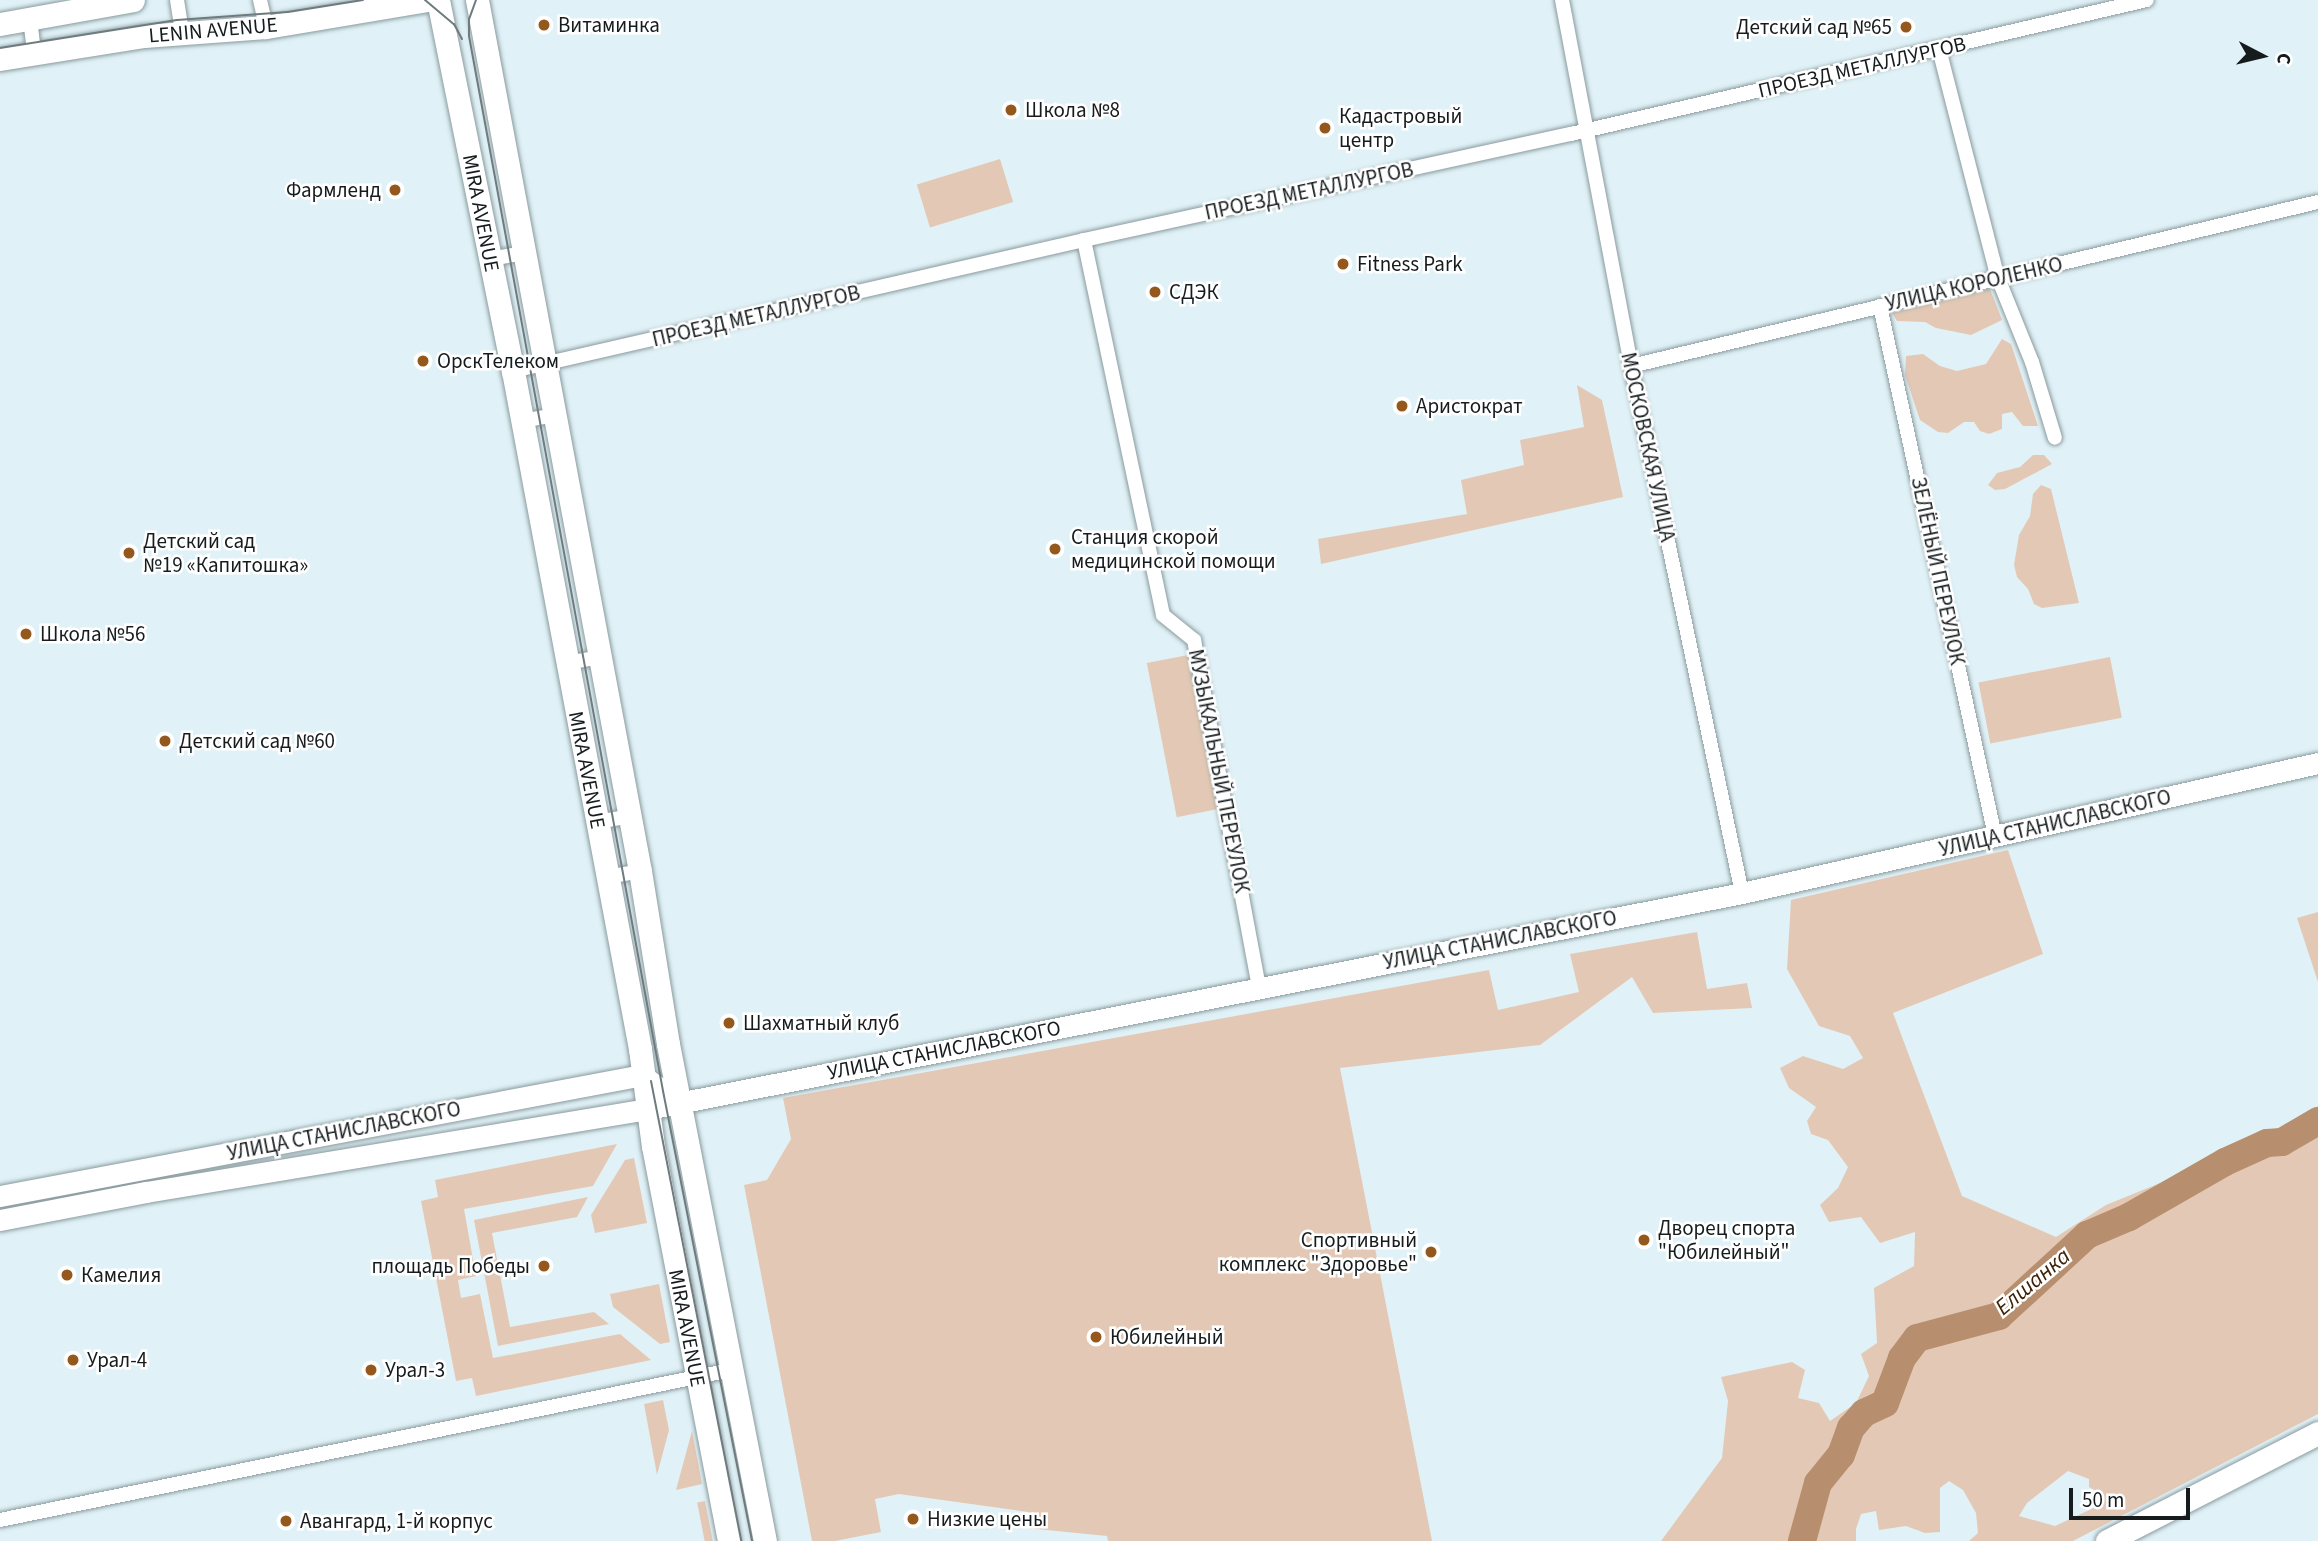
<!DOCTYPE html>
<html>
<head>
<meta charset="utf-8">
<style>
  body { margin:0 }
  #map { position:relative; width:2318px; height:1541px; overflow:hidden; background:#e0f2f7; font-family:"Source Sans 3",sans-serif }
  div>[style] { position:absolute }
  .green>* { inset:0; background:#e3c9b5; transform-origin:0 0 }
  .river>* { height:28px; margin:-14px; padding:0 14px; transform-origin:14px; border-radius:14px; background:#b78f6e }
  .roads { filter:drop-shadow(0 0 2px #8a9a9e) drop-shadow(0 0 2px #8a9a9e) }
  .street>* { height:14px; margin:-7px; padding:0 7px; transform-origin:7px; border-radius:7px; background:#fff }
  .secondary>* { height:21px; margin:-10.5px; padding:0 10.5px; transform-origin:10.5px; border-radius:10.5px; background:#fff }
  .primary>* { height:23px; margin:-11.5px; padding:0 11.5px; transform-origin:11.5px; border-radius:11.5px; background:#fff }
  .tram>* { height:2px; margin:-1px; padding:0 1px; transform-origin:1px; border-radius:1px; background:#6f7b7e }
  .dots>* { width:19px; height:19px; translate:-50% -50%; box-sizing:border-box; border:4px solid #fff; border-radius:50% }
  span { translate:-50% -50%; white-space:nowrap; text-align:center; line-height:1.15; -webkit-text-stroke:5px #fff; paint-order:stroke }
  .poi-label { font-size:21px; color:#161c1e }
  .left { translate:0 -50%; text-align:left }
  .right { translate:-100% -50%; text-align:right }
  .street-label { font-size:21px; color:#161c1e }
  .water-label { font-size:23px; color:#3e2207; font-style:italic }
  .north { position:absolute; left:2227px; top:21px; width:70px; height:70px; -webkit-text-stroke:5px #fff; paint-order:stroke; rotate:97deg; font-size:19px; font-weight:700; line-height:28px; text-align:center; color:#161c1e }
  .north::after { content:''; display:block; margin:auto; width:24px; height:32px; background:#161c1e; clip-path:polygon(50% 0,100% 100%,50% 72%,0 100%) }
  .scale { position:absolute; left:2069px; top:1488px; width:121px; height:32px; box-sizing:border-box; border:4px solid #161c1e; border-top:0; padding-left:9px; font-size:21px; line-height:24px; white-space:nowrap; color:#161c1e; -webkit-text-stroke:5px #fff; paint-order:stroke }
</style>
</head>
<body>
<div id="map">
  <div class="green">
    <i style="left:1000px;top:159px;width:45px;height:87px;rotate:73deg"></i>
    <i style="clip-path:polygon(1990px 289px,2002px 320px,1971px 335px,1936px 328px,1925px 322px,1897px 321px,1892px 313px)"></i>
    <i style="clip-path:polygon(2002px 339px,2011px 344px,2038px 426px,2023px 426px,2012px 412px,2002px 414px,2002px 429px,1989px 434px,1980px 431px,1974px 422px,1964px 422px,1948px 433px,1938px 432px,1920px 420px,1905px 375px,1906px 356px,1923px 354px,1940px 366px,1957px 371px,1986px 364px)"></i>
    <i style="clip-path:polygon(1577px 385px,1602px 400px,1623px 497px,1321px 564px,1318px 539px,1467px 514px,1461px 480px,1524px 465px,1520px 440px,1584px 427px)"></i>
    <i style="clip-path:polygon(2033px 455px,2044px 455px,2052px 464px,2005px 489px,1995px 490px,1988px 485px,1997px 473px,2020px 467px)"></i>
    <i style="clip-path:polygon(2041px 485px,2051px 489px,2079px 603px,2042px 608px,2034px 604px,2028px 589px,2017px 577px,2014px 565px,2019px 535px,2030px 516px,2033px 494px)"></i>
    <i style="left:1188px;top:655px;width:157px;height:42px;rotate:79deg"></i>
    <i style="left:2110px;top:657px;width:62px;height:134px;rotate:79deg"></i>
    <i style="clip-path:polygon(evenodd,2008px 850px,2043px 954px,1893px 1013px,1962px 1196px,2056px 1237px,2106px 1205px,2258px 1143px,2318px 1112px,2318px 1414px,2073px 1541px,1969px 1541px,1978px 1533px,1976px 1513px,1963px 1490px,1949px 1481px,1940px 1488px,1940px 1532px,1925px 1533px,1906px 1526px,1879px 1530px,1876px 1511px,1861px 1514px,1856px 1529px,1856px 1541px,1661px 1541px,1722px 1458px,1728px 1401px,1721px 1377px,1792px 1362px,1805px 1370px,1798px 1398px,1819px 1403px,1830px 1421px,1856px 1403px,1869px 1376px,1861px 1354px,1877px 1343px,1874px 1288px,1914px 1266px,1915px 1232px,1880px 1243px,1861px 1217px,1829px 1222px,1820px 1205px,1838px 1188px,1848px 1167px,1828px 1140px,1811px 1134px,1807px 1121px,1816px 1107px,1789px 1088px,1780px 1068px,1803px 1056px,1843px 1069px,1863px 1058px,1850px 1036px,1819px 1026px,1787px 969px,1791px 900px,2008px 850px,2068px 1471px,2089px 1479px,2089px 1487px,2104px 1496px,2100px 1505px,2055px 1526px,2019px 1516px,2027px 1503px,2068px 1471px)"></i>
    <i style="clip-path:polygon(2318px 912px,2318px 982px,2297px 918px)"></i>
    <i style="clip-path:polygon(1697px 932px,1707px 989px,1747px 983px,1752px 1008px,1653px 1013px,1632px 977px,1540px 1045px,1340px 1068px,1432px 1541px,1108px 1541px,1107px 1536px,1026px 1528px,1028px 1512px,899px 1494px,875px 1499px,881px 1532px,835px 1541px,812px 1541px,744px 1185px,767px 1180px,791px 1139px,783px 1098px,1489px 970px,1498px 1010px,1579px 992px,1570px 954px)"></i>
    <i style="clip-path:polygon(617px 1144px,593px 1186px,464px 1209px,476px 1276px,458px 1280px,461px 1298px,480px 1294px,493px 1358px,620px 1334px,651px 1360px,476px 1396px,472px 1378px,456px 1381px,421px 1201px,438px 1197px,435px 1180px)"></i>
    <i style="clip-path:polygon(634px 1158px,647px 1223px,595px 1233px,591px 1215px,625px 1160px)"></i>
    <i style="clip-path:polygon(588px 1197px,577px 1217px,492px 1233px,510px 1327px,594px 1312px,609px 1324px,498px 1346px,474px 1220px)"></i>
    <i style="clip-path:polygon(659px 1284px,670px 1342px,660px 1344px,613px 1307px,610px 1294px)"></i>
    <i style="clip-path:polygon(663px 1400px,669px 1430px,657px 1475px,644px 1404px)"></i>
    <i style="clip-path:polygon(692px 1431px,702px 1484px,676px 1490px)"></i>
    <i style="left:705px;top:1501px;width:41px;height:8px;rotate:79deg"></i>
  </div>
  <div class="river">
    <i style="left:1802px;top:1541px;width:60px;rotate:-74.6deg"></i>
    <i style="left:1818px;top:1483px;width:36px;rotate:-51deg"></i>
    <i style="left:1841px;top:1455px;width:29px;rotate:-70deg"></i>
    <i style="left:1851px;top:1428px;width:20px;rotate:-49deg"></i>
    <i style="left:1864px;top:1413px;width:23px;rotate:-25deg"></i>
    <i style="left:1885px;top:1403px;width:48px;rotate:-69.3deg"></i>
    <i style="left:1902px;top:1358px;width:25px;rotate:-53deg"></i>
    <i style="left:1917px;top:1338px;width:85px;rotate:-15deg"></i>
    <i style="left:1999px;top:1316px;width:120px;rotate:-42.6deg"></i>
    <i style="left:2087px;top:1235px;width:46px;rotate:-23.2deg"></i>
    <i style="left:2129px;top:1217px;width:111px;rotate:-29.8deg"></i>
    <i style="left:2225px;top:1162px;width:46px;rotate:-24.3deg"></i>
    <i style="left:2267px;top:1143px;width:15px;rotate:-4deg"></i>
    <i style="left:2282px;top:1142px;width:42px;rotate:-30.3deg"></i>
  </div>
  <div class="roads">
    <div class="street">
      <i style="left:177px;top:0;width:32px;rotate:81deg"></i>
      <i style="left:260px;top:0;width:28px;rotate:77deg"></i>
      <i style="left:1562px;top:0;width:372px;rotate:79.3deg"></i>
      <i style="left:1631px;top:366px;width:539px;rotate:78.11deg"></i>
      <i style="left:30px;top:19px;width:33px;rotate:83deg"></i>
      <i style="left:1939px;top:49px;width:236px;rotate:75.6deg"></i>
      <i style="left:1998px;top:278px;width:91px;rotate:68deg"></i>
      <i style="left:2032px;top:362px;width:79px;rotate:73.2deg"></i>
      <i style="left:1084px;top:240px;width:383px;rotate:78.1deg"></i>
      <i style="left:1163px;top:615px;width:40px;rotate:39deg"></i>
      <i style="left:1194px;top:640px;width:354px;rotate:79.4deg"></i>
      <i style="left:490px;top:259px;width:36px;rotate:-10deg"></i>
      <i style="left:1880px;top:306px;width:542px;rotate:77.76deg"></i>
      <i style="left:1631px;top:366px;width:706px;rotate:-13.43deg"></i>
      <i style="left:513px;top:371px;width:586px;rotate:-12.92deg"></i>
      <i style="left:1084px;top:240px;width:498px;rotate:-12.3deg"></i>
      <i style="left:1571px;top:134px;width:591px;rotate:-13.1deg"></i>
      <i style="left:522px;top:421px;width:35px;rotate:-10deg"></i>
      <i style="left:567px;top:663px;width:35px;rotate:-10deg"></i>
      <i style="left:597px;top:822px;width:34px;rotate:-10deg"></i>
      <i style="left:607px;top:877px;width:34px;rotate:-10deg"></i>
      <i style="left:0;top:1520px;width:746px;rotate:-11.6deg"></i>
    </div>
    <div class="secondary">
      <i style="left:0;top:1196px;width:653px;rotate:-10.67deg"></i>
      <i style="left:642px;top:1075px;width:46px;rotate:37.1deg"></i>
      <i style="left:0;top:1220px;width:149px;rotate:-10.9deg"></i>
      <i style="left:146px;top:1192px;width:509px;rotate:-9.39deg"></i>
      <i style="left:648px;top:1109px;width:1115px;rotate:-11.17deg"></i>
      <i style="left:1742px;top:893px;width:590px;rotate:-12.72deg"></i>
    </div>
    <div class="primary">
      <i style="left:438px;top:0;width:379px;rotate:78.6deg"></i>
      <i style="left:513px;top:371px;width:690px;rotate:79.39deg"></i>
      <i style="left:640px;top:1049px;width:98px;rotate:82.4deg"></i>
      <i style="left:653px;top:1146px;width:402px;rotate:79.1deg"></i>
      <i style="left:477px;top:0;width:886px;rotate:79.4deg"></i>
      <i style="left:640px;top:871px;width:175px;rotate:80.8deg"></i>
      <i style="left:668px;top:1044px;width:506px;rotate:78.96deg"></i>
      <i style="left:0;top:24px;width:135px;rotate:-10.2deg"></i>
      <i style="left:0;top:59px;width:146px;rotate:-9.1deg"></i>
      <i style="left:144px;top:36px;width:122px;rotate:-4.2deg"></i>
      <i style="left:266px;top:27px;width:163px;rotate:-9.5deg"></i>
      <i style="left:2107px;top:1541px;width:237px;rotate:-27.1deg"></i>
    </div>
  </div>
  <div class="tram">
    <i style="left:425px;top:0;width:38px;rotate:40deg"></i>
    <i style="left:454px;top:24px;width:17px;rotate:62deg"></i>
    <i style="left:476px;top:0;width:20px;rotate:110deg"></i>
    <i style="left:469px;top:19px;width:17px;rotate:90deg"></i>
    <i style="left:469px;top:36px;width:1073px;rotate:79.58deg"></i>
    <i style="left:663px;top:1091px;width:459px;rotate:78.8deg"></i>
    <i style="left:0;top:48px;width:179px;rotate:-9deg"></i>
    <i style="left:177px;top:20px;width:111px;rotate:-4.1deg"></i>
    <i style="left:288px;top:12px;width:76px;rotate:-9.1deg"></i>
    <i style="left:651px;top:1081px;width:469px;rotate:78.9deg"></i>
  </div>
  <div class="dots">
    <i style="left:544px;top:25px;background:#95581c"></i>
    <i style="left:1906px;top:27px;background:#95581c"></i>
    <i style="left:1011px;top:110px;background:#95581c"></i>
    <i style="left:1325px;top:128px;background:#95581c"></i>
    <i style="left:395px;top:190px;background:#95581c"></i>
    <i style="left:1343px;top:264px;background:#95581c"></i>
    <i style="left:1155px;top:292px;background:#95581c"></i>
    <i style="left:423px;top:361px;background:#95581c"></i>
    <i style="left:1402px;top:406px;background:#95581c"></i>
    <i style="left:1055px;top:549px;background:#95581c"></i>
    <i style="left:129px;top:553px;background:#95581c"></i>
    <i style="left:26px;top:634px;background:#95581c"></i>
    <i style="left:165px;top:741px;background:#95581c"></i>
    <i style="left:729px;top:1023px;background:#95581c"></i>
    <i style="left:1644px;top:1240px;background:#95581c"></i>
    <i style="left:1431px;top:1252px;background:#95581c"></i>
    <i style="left:544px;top:1266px;background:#95581c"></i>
    <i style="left:67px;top:1275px;background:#95581c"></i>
    <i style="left:1096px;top:1337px;background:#95581c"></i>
    <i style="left:73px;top:1360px;background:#95581c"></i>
    <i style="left:371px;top:1370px;background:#95581c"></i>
    <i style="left:913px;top:1519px;background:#95581c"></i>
    <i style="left:286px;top:1521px;background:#95581c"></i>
  </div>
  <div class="poi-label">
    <span class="left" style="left:558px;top:25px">Витаминка</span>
    <span class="right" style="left:1892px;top:27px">Детский сад №65</span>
    <span class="left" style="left:1025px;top:110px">Школа №8</span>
    <span class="left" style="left:1339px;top:128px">Кадастровый<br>центр</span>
    <span class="right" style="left:381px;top:190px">Фармленд</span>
    <span class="left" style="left:1357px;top:264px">Fitness Park</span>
    <span class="left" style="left:1169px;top:292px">СДЭК</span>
    <span class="left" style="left:437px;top:361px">ОрскТелеком</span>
    <span class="left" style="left:1416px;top:406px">Аристократ</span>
    <span class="left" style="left:1071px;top:549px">Станция скорой<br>медицинской помощи</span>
    <span class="left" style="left:143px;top:553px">Детский сад<br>№19 «Капитошка»</span>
    <span class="left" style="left:40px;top:634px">Школа №56</span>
    <span class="left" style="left:179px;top:741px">Детский сад №60</span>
    <span class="left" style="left:743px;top:1023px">Шахматный клуб</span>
    <span class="left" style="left:1658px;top:1240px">Дворец спорта<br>"Юбилейный"</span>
    <span class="right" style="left:1417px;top:1252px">Спортивный<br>комплекс "Здоровье"</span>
    <span class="right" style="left:530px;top:1266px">площадь Победы</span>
    <span class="left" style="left:81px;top:1275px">Камелия</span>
    <span class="left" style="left:1110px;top:1337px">Юбилейный</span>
    <span class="left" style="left:87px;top:1360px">Урал-4</span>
    <span class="left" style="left:385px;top:1370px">Урал-3</span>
    <span class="left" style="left:927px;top:1519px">Низкие цены</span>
    <span class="left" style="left:300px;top:1521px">Авангард, 1-й корпус</span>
  </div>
  <div class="street-label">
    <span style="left:213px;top:30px;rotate:-5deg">LENIN AVENUE</span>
    <span style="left:1862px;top:67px;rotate:-13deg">ПРОЕЗД МЕТАЛЛУРГОВ</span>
    <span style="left:1309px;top:191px;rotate:-12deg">ПРОЕЗД МЕТАЛЛУРГОВ</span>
    <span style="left:481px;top:213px;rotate:79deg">MIRA AVENUE</span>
    <span style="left:1974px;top:284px;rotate:-13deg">УЛИЦА КОРОЛЕНКО</span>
    <span style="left:756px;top:316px;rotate:-13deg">ПРОЕЗД МЕТАЛЛУРГОВ</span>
    <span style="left:1648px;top:447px;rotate:78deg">МОСКОВСКАЯ УЛИЦА</span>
    <span style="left:1938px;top:571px;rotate:78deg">ЗЕЛЁНЫЙ ПЕРЕУЛОК</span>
    <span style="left:587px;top:770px;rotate:79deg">MIRA AVENUE</span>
    <span style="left:1219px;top:771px;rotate:79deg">МУЗЫКАЛЬНЫЙ ПЕРЕУЛОК</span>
    <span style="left:2055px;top:823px;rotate:-13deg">УЛИЦА СТАНИСЛАВСКОГО</span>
    <span style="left:1500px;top:940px;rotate:-11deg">УЛИЦА СТАНИСЛАВСКОГО</span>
    <span style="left:944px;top:1050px;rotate:-11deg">УЛИЦА СТАНИСЛАВСКОГО</span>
    <span style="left:344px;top:1131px;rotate:-11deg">УЛИЦА СТАНИСЛАВСКОГО</span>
    <span style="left:687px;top:1328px;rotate:79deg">MIRA AVENUE</span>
  </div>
  <div class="water-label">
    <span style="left:2033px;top:1282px;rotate:-40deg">Елшанка</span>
  </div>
  <div class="north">С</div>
  <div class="scale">50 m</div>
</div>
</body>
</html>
